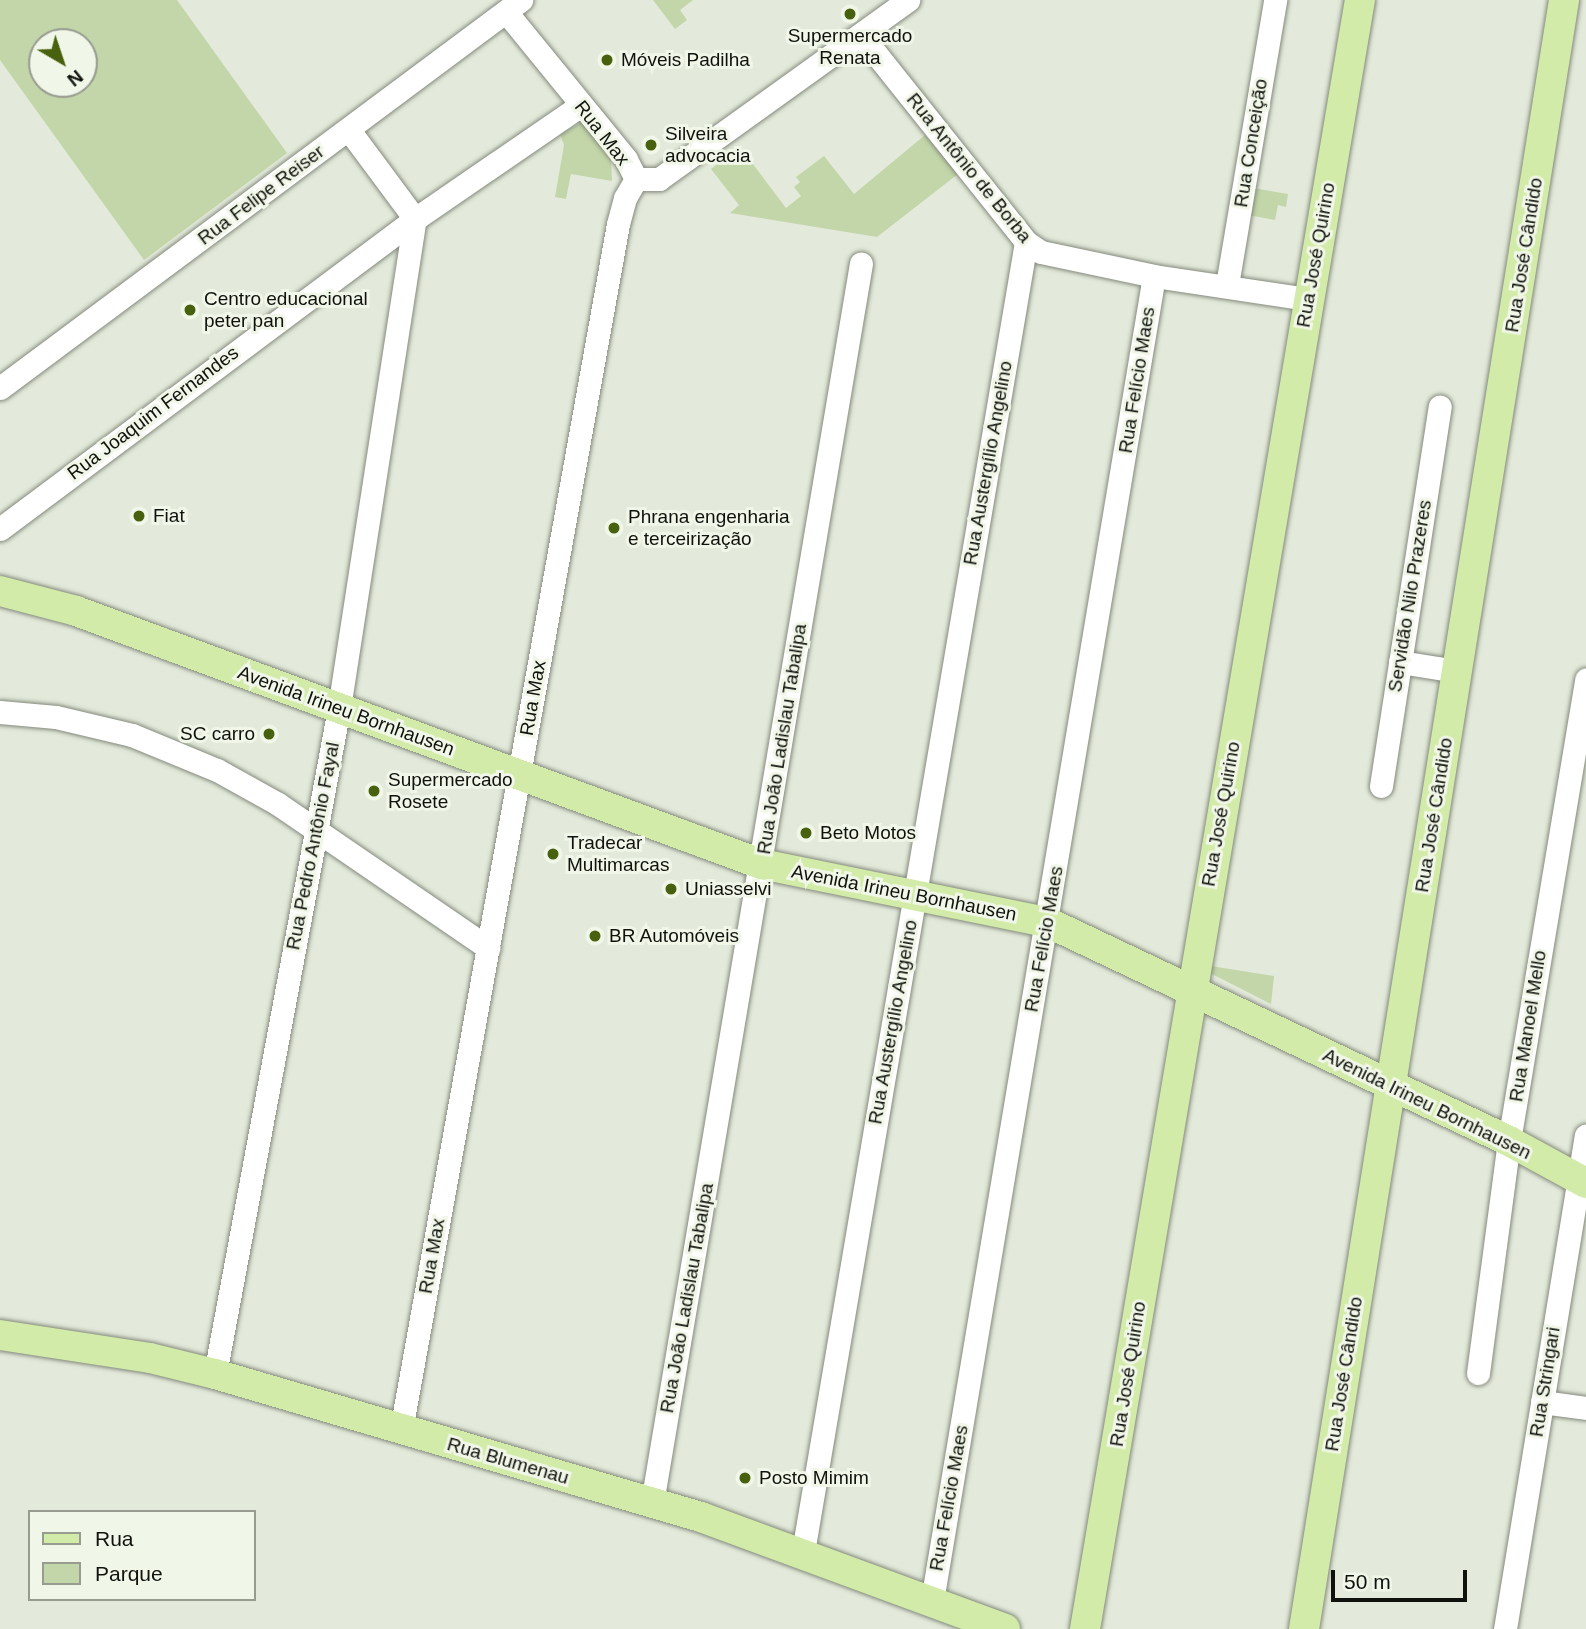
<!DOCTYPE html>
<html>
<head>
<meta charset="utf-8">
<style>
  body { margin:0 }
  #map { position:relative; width:1586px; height:1629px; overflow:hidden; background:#e3eadb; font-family:Helvetica,sans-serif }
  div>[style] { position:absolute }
  .green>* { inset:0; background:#c3d6a9 }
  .roads { filter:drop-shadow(0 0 2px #848a7c) drop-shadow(0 0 2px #848a7c) }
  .minor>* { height:23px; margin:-11.5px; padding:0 11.5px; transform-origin:11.5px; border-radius:11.5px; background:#fff }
  .major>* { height:30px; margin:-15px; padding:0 15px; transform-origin:15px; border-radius:15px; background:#d3eba9 }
  .dots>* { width:19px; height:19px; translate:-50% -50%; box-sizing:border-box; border:4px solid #f1f7e8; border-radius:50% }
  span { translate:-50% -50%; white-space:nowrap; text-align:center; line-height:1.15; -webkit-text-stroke:6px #f1f7e8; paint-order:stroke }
  .poi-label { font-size:19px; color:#10120d }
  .left { translate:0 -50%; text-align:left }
  .right { translate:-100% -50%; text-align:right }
  .street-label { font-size:19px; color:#10120d }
  .legend { position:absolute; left:28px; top:1510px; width:228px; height:91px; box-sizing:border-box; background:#f1f7e8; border:2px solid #979b90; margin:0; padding:9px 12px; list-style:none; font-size:21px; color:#10120d }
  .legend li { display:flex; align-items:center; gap:14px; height:35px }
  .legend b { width:35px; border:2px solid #979b90 }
  .north { position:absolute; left:28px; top:28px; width:70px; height:70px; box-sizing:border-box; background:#f1f7e8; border:2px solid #979b90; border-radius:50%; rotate:141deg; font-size:19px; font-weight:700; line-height:28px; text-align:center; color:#10120d }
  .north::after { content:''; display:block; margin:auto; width:24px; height:32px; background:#48610f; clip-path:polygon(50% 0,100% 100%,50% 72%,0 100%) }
  .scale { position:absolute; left:1331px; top:1570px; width:136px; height:32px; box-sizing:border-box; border:4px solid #10120d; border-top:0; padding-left:9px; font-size:21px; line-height:24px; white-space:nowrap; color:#10120d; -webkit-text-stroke:5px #f1f7e8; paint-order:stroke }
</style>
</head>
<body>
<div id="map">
  <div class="green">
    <i style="clip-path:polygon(evenodd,0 0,177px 0,287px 153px,144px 260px,0 60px,0 0,42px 42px,84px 42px,84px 84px,42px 84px,42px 42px)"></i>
    <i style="clip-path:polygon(653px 0,693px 0,680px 10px,687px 20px,675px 29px)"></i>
    <i style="clip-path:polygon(581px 123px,611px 158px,612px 181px,571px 174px,566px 199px,555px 197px,564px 145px,560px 134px)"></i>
    <i style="clip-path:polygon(925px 135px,958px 174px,877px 237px,730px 213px,739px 205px,711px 169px,740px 147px,786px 208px,801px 196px,794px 187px,800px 182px,796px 177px,824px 156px,854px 194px)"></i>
    <i style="clip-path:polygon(1253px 188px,1288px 194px,1286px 207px,1278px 205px,1275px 220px,1248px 215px)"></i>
    <i style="clip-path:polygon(1211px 966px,1274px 976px,1271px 1004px,1210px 973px)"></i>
  </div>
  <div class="roads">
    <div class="minor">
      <i style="left:861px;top:35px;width:265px;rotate:51.4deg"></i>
      <i style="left:1026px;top:242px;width:18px;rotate:34deg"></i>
      <i style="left:1041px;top:252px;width:116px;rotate:12deg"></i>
      <i style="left:1154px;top:276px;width:156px;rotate:8.5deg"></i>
      <i style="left:636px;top:179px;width:23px"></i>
      <i style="left:659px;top:179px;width:307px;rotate:-35.7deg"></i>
      <i style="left:1227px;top:285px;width:289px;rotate:-80.4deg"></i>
      <i style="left:0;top:388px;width:650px;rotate:-36.68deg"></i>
      <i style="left:0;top:529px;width:518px;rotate:-36.76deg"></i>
      <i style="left:415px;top:219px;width:201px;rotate:-34.5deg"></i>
      <i style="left:1400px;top:662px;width:58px;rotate:9deg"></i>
      <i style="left:0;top:712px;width:56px;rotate:5.1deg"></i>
      <i style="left:56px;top:717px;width:78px;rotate:13.3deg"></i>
      <i style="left:132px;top:735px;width:92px;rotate:22.4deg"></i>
      <i style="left:217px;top:770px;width:70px;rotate:29.1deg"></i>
      <i style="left:278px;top:804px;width:255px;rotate:34.4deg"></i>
      <i style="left:1381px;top:786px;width:384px;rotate:-81.2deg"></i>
      <i style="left:1478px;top:1373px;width:234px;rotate:-82.4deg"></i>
      <i style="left:1509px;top:1141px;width:468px;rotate:-80.5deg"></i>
      <i style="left:215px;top:1374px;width:677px;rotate:-79.45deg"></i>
      <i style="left:339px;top:708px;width:495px;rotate:-81.2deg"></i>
      <i style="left:415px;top:219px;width:111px;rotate:-126.6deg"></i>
      <i style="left:1542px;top:1402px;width:44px;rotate:7.8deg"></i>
      <i style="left:401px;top:1430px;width:1225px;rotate:-79.8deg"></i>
      <i style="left:618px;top:224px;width:27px;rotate:-75deg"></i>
      <i style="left:625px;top:198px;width:22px;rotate:-60deg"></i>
      <i style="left:636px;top:179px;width:22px;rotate:-117deg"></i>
      <i style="left:626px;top:159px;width:190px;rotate:-129.2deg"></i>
      <i style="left:652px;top:1503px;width:1257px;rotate:-80.43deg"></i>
      <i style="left:803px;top:1552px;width:1329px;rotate:-80.34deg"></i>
      <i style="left:932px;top:1601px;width:1343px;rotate:-80.49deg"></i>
      <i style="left:1505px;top:1629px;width:500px;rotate:-80.7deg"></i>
    </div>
    <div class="major">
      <i style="left:0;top:591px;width:79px;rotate:14.7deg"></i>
      <i style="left:76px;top:611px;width:730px;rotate:20.27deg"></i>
      <i style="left:761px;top:864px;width:292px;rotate:11.5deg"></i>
      <i style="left:1047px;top:922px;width:511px;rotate:25.36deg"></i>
      <i style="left:1509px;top:1141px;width:88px;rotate:28.6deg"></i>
      <i style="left:0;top:1335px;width:152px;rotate:8.7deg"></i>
      <i style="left:150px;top:1358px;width:67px;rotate:13.8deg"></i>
      <i style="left:215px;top:1374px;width:507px;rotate:16.4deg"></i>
      <i style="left:701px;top:1517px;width:324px;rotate:20.2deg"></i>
      <i style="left:1085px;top:1629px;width:1652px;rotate:-80.42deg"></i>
      <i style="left:1304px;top:1629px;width:1650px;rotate:-80.93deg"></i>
    </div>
  </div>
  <div class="dots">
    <i style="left:850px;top:14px;background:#48610f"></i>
    <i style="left:607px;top:60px;background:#48610f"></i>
    <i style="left:651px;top:145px;background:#48610f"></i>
    <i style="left:190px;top:310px;background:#48610f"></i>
    <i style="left:139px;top:516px;background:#48610f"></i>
    <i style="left:614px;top:528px;background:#48610f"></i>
    <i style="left:269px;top:734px;background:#48610f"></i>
    <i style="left:374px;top:791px;background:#48610f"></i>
    <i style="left:806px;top:833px;background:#48610f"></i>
    <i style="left:553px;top:854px;background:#48610f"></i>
    <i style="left:671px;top:889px;background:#48610f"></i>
    <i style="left:595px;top:936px;background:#48610f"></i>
    <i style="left:745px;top:1478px;background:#48610f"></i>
  </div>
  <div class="poi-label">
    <span style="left:850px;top:47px">Supermercado<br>Renata</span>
    <span class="left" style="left:621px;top:60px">Móveis Padilha</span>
    <span class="left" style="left:665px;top:145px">Silveira<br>advocacia</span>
    <span class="left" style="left:204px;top:310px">Centro educacional<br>peter pan</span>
    <span class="left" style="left:153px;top:516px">Fiat</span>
    <span class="left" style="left:628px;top:528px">Phrana engenharia<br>e terceirização</span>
    <span class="right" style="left:255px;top:734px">SC carro</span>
    <span class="left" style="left:388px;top:791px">Supermercado<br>Rosete</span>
    <span class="left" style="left:820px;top:833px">Beto Motos</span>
    <span class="left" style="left:567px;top:854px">Tradecar<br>Multimarcas</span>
    <span class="left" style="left:685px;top:889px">Uniasselvi</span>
    <span class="left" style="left:609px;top:936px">BR Automóveis</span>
    <span class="left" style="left:759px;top:1478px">Posto Mimim</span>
  </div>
  <div class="street-label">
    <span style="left:602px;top:133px;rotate:52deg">Rua Max</span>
    <span style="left:1251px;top:143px;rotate:-81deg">Rua Conceição</span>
    <span style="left:969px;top:168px;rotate:51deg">Rua Antônio de Borba</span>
    <span style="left:261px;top:195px;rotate:-37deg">Rua Felipe Reiser</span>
    <span style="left:1316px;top:255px;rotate:-80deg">Rua José Quirino</span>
    <span style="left:1524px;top:255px;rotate:-81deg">Rua José Cândido</span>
    <span style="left:1137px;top:380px;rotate:-81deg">Rua Felício Maes</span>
    <span style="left:153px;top:413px;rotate:-37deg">Rua Joaquim Fernandes</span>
    <span style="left:988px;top:463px;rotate:-80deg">Rua Austergílio Angelino</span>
    <span style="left:1410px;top:596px;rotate:-81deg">Servidão Nilo Prazeres</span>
    <span style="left:533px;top:698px;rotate:-80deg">Rua Max</span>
    <span style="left:346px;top:711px;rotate:20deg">Avenida Irineu Bornhausen</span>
    <span style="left:782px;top:739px;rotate:-81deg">Rua João Ladislau Tabalipa</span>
    <span style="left:1221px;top:814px;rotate:-80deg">Rua José Quirino</span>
    <span style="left:1434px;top:815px;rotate:-81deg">Rua José Cândido</span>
    <span style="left:313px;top:846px;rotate:-79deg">Rua Pedro Antônio Fayal</span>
    <span style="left:904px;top:893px;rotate:11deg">Avenida Irineu Bornhausen</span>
    <span style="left:1044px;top:939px;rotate:-80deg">Rua Felício Maes</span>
    <span style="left:893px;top:1022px;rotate:-80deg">Rua Austergílio Angelino</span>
    <span style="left:1528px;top:1026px;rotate:-81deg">Rua Manoel Mello</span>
    <span style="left:1427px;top:1104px;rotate:26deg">Avenida Irineu Bornhausen</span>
    <span style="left:432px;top:1256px;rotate:-80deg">Rua Max</span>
    <span style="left:687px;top:1298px;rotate:-80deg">Rua João Ladislau Tabalipa</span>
    <span style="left:1128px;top:1374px;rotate:-81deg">Rua José Quirino</span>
    <span style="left:1344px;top:1374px;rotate:-81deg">Rua José Cândido</span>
    <span style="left:1545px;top:1382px;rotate:-81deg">Rua Stringari</span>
    <span style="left:508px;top:1461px;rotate:16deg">Rua Blumenau</span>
    <span style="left:949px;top:1498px;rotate:-80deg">Rua Felício Maes</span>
  </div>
  <ul class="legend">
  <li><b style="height:9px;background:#d3eba9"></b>Rua</li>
  <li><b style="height:19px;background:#c3d6a9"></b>Parque</li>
  </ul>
  <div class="north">N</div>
  <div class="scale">50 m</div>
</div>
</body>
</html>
